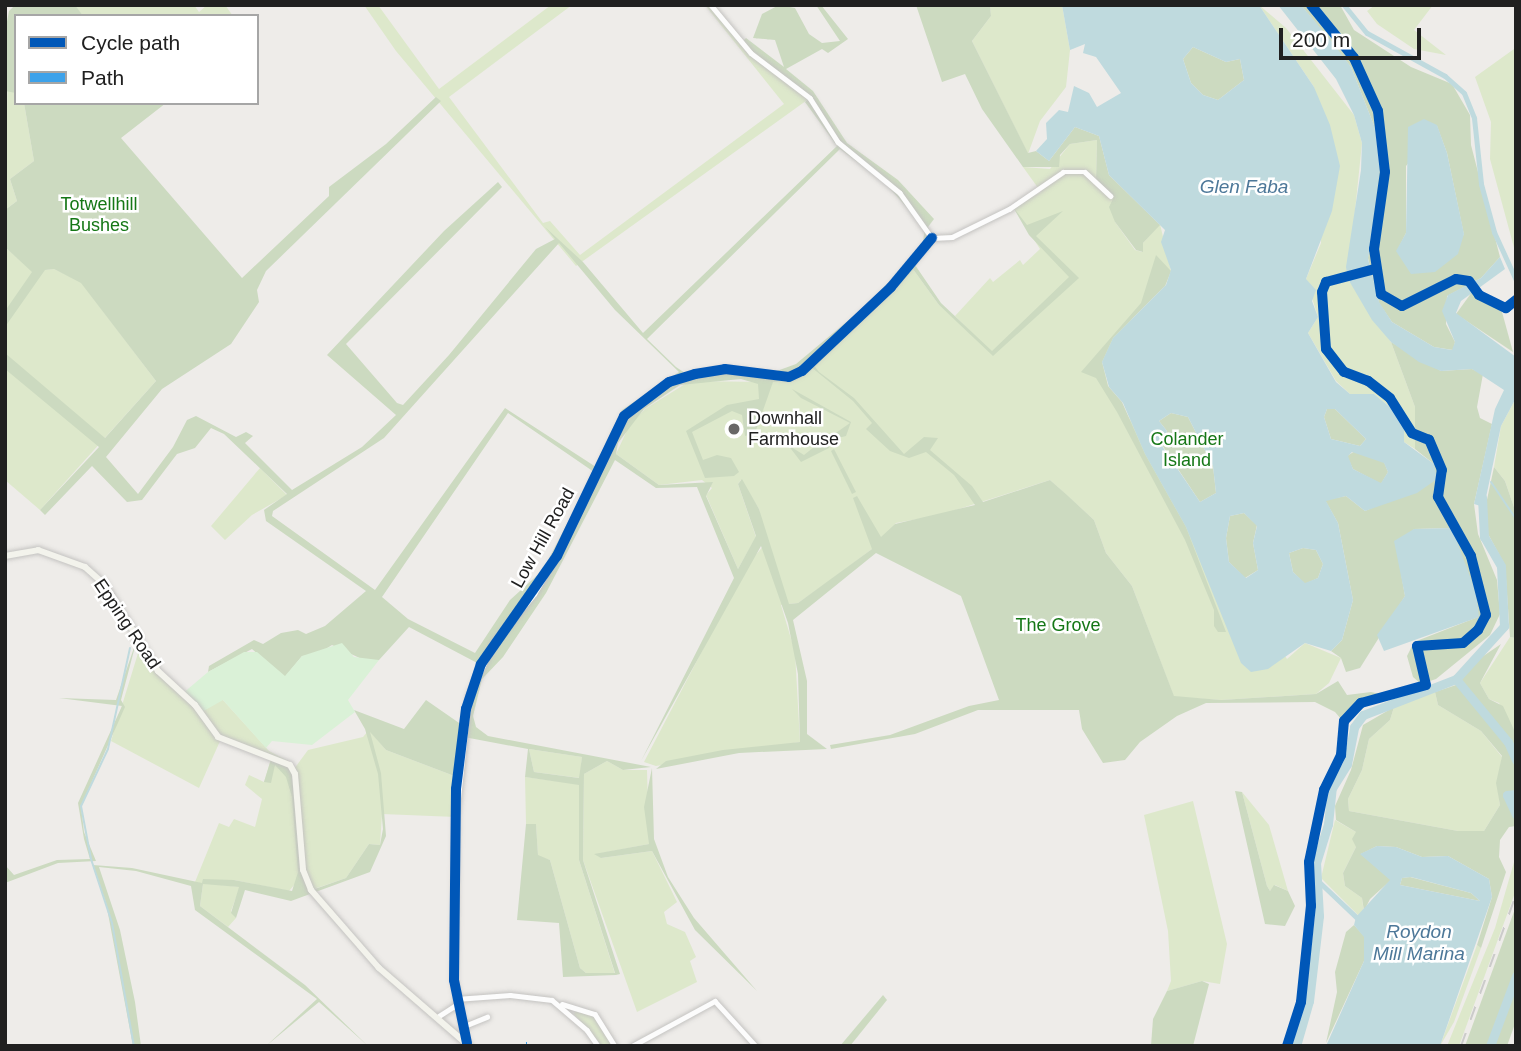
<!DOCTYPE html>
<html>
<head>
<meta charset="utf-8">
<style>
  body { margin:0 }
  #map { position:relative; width:1521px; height:1051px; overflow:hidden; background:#eeece9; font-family:Arial,sans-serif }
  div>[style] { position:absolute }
  .grass>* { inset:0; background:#dde8cb }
  .forest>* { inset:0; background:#ccdac0 }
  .park>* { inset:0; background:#daf1d7 }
  .water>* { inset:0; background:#bfdade }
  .stream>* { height:2px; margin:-1px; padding:0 1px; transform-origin:1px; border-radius:1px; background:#bfdade }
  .canal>* { height:5px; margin:-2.5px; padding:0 2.5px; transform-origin:2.5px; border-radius:2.5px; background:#bfdade }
  .river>* { height:9px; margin:-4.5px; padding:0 4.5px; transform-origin:4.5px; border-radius:4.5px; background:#bfdade }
  .roads { filter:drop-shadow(0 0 2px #c4c3c1) drop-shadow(0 0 2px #c4c3c1) }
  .street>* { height:4.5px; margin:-2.25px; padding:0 2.25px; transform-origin:2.25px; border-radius:2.25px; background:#fcfcfc }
  .secondary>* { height:6px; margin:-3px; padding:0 3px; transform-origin:3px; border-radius:3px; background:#f3f3ec }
  .rail>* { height:2px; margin-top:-1px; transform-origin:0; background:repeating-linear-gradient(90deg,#cbcbca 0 14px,transparent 0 28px) }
  .quiet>* { height:9px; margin-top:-4.5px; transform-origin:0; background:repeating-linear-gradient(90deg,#3da2ea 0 18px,transparent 0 27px) }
  .cycleway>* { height:10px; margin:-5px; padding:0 5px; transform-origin:5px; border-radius:5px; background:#0057b8 }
  .dots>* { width:19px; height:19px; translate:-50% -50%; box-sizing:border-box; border:4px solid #fff; border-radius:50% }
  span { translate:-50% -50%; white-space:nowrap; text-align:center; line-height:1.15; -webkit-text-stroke:5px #fff; paint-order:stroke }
  .park-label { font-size:18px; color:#157716 }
  .poi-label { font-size:18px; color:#202020 }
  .left { translate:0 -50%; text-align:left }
  .street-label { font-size:18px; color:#202020 }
  .water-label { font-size:19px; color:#4d7899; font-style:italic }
  .frame { position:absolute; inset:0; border:7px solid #202020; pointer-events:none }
  .legend { position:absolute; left:14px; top:14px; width:245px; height:91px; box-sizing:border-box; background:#fff; border:2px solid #a6a6a6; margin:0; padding:9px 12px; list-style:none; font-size:21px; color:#202020 }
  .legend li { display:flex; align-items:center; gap:14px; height:35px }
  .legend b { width:35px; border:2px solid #a6a6a6 }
  .scale { position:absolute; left:1279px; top:28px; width:142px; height:32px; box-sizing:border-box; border:4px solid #202020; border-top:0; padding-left:9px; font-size:21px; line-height:24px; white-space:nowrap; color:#202020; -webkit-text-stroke:5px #fff; paint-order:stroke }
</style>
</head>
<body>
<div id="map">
  <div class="grass">
    <i style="clip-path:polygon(75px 5px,194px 5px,199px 12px,207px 5px,225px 5px,233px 16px,82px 16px)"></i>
    <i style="clip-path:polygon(364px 5px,378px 5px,439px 89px,551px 5px,572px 5px,449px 97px,543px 223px,550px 221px,580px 255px,784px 104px,705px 5px,714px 5px,744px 41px,810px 98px,576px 266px,396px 51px)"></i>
    <i style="clip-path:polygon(990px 5px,1062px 5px,1070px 50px,1066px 87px,1040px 121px,1028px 154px,972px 41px,991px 16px)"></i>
    <i style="clip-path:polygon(1259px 5px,1286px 28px,1354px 115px,1362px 143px,1348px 279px,1391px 342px,1415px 407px,1415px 449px,1404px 442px,1404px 428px,1392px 409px,1374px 394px,1350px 394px,1336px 381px,1308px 333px,1318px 317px,1306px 279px,1321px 243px,1314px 87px)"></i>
    <i style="clip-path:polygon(1375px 5px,1433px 5px,1414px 30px,1446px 55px,1414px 49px,1377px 24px,1367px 11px)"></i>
    <i style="clip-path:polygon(9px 11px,16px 103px,24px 103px,34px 161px,10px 179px,17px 201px,5px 210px)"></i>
    <i style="clip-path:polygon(1514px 49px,1516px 50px,1516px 255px,1490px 159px,1491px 122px,1475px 77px)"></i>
    <i style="clip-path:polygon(1097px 140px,1096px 181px,1114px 197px,1115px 222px,1135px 250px,1142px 252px,1143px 243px,1160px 224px,1171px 271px,1165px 286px,1138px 310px,1102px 362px,1108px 386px,1287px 659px,1305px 643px,1341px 658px,1329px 683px,1316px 694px,1221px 700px,1174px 697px,1132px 586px,1106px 553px,1094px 520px,1050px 480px,940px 515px,896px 523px,872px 549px,828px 582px,798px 603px,781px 605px,795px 652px,800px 742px,656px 766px,644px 762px,747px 565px,766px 543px,759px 509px,741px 480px,738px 484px,756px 537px,738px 569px,706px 495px,712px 488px,702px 480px,659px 485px,616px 454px,630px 424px,645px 409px,690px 381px,773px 382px,811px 367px,909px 273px,910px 265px,939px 305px,991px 352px,955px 316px,990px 278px,993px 282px,1020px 260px,1023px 265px,1040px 249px,1013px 207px,1041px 192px,1023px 167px,1050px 169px,1070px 144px)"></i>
    <i style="clip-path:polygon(5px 247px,32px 271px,54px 269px,81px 282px,156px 381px,40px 510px,5px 480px)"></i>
    <i style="clip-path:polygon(1516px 398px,1516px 513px,1505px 481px,1494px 467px,1501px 426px)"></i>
    <i style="clip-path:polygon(260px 468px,287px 495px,252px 515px,225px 540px,211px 526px)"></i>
    <i style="clip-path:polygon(1510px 637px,1516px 638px,1516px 734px,1499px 703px,1489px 699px,1480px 683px)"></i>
    <i style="clip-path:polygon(139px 650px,181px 694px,223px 700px,269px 751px,292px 763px,294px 769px,308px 750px,363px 737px,369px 730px,386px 750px,457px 777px,456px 817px,382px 814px,380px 845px,369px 844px,346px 878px,311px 890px,295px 884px,289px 891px,234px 880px,203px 883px,240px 887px,231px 911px,236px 918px,228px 927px,200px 906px,203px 884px,195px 882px,219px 823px,229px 827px,234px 819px,255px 827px,262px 799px,245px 785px,249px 775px,264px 782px,272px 756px,221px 739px,199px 788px,111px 741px)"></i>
    <i style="clip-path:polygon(1435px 692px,1438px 705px,1481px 731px,1502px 757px,1497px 783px,1500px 805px,1484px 831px,1458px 831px,1349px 811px,1348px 799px,1362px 770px,1369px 739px,1390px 720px,1394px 707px)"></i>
    <i style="clip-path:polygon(529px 749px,582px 757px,580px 778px,534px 772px)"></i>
    <i style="clip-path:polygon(607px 761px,623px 770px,647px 770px,649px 844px,602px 853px,601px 858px,652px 851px,677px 902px,664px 912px,667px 924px,685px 932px,696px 957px,690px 961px,697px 982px,637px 1012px,583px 860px,584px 774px)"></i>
    <i style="clip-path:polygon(525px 777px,579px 784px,579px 860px,615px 974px,586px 973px,580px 968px,550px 860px,538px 856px,536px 825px,526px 824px)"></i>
    <i style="clip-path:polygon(1242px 792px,1269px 825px,1288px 891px,1275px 885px,1270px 891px,1267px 886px)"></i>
    <i style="clip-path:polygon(1193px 801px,1227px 944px,1220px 984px,1202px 981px,1167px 991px,1171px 981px,1168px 931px,1144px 815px)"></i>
    <i style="clip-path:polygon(1335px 820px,1356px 832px,1356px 847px,1343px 873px,1345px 886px,1362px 898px,1364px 914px,1359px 916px,1321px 878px)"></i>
    <i style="clip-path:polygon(1514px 862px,1516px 890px,1459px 1046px,1447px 1046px,1495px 928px)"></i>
    <i style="clip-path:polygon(1477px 945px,1481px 948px,1454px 1022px,1440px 1046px)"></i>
    <i style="clip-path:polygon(576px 1009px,595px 1014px,615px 1046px,602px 1046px,574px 1014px)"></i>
  </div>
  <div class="forest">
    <i style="clip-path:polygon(15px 5px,75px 5px,83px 16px,16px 16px,16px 93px,5px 91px,5px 32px,9px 11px)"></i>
    <i style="clip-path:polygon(evenodd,779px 5px,795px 8px,809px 34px,822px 43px,840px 41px,816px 5px,821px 5px,848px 39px,828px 53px,822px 49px,786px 69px,813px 91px,847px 143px,898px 180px,934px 219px,928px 227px,932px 238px,927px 248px,913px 262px,941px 303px,992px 351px,1069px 277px,1029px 235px,1013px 207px,1027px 225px,1063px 211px,1036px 236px,1079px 278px,993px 356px,939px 305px,910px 265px,910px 273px,817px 358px,813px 364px,819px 372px,854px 398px,904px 454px,924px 437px,938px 438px,930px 450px,972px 486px,983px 502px,1050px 480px,1067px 495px,1094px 520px,1106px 553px,1132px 586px,1174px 696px,1221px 700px,1316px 694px,1338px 681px,1347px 695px,1371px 692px,1394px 697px,1365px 706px,1346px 725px,1335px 712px,1315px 702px,1206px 703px,1177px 716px,1140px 742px,1125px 760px,1103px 763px,1082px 729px,1079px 710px,978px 710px,915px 734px,831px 749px,830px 745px,890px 735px,969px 706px,999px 700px,961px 596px,876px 553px,793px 620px,807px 681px,807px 734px,827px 749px,739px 753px,656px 769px,666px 761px,723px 750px,800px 742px,798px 674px,788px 623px,761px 546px,641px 761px,734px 578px,697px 487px,656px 488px,615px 460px,546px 593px,503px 657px,482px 679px,473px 716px,476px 727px,488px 736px,651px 767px,623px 770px,607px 761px,584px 774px,583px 860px,620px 974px,616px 975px,563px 977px,559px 923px,517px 920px,526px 824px,536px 824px,538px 855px,550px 860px,580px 968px,586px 973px,615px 973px,579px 860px,579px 785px,525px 777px,528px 749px,464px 737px,481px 665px,409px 627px,379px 660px,366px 661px,332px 645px,316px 655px,302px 656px,285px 677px,252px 649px,208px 672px,209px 666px,254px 640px,263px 644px,281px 633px,298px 630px,306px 634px,325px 626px,366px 591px,266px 521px,264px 510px,287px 494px,224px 434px,211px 428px,195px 448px,177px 454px,142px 500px,127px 502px,92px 466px,45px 515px,40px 510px,99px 447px,5px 369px,5px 353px,105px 438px,156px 381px,81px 283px,54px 269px,45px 270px,5px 327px,5px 311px,32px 272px,5px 247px,5px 210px,17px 201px,10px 179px,34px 161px,24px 103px,166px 103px,121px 138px,242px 278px,329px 196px,329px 187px,386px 144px,436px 97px,441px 101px,266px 271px,257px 290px,259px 302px,231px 344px,162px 389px,106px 457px,138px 494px,173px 447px,187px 420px,196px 416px,236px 437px,246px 432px,253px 436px,245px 443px,292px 490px,362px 447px,396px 415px,327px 355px,444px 231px,498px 182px,502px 187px,346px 344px,397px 403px,403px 405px,449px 355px,536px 249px,555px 239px,545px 227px,583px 262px,643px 333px,837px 146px,805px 102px,810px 98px,742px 42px,746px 38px,784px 67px,775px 40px,753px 38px,762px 14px,779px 5px,840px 149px,884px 182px,925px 228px,922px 248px,868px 304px,796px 364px,774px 372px,731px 366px,685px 373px,676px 367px,647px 339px,840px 149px,779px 5px,559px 243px,615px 310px,679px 372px,622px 410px,596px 467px,505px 408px,375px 590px,272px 516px,273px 511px,384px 438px,559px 243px,779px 5px,811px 367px,853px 401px,872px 423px,866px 429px,890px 451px,909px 458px,926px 452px,954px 475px,975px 505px,895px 524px,881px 537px,857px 496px,853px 498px,872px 549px,798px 603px,789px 604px,759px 509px,742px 479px,738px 484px,756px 536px,738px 569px,706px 496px,713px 482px,659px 485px,616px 454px,618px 443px,644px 409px,680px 385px,741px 379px,758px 384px,759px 399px,727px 405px,686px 431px,705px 478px,734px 476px,739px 472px,731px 458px,717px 455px,703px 460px,692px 432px,732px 411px,742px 415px,745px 436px,755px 433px,773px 382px,795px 379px,811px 367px,779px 5px,508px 413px,594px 472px,543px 570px,510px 600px,475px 653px,408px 619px,382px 597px,508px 413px,779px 5px,529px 749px,582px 757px,579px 778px,534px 772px,529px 749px)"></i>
    <i style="clip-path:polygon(916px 5px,990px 5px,991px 16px,972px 41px,1028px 153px,1036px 151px,1049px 161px,1075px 127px,1099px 136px,1109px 175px,1160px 225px,1143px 243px,1143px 252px,1136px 250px,1115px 222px,1109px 207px,1114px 197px,1096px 181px,1097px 140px,1070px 144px,1060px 155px,1059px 167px,1023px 167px,982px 109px,965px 74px,942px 82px)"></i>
    <i style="clip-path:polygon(evenodd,1301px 5px,1340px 5px,1354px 30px,1411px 67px,1452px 84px,1470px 115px,1471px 145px,1500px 257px,1481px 278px,1447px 296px,1446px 324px,1455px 342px,1453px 350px,1434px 347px,1392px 322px,1379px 303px,1368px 258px,1380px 155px,1375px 128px,1351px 67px,1301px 5px,1437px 126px,1447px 153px,1464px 235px,1397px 251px,1406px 233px,1406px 166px,1437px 126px)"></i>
    <i style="clip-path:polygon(1193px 47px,1226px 62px,1240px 59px,1244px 80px,1218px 100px,1203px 95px,1191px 83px,1183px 59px)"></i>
    <i style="clip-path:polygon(1156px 255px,1171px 271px,1165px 286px,1113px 338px,1102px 362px,1108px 386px,1122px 402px,1145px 454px,1186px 527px,1226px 632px,1218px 632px,1214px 626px,1214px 610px,1185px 540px,1117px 412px,1096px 378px,1081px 372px,1141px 303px)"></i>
    <i style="clip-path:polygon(1472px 292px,1502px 312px,1513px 352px,1456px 314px)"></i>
    <i style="clip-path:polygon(1391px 342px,1441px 371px,1472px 369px,1483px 374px,1477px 407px,1480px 418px,1492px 424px,1474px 504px,1478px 534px,1497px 580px,1500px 614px,1490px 635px,1436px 679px,1421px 684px,1413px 677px,1407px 656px,1414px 642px,1478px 617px,1452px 528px,1414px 529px,1401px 573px,1405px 596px,1360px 668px,1346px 672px,1341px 658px,1331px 651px,1342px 640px,1353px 600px,1338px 523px,1325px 500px,1346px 496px,1365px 511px,1390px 500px,1434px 464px,1415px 449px,1415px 407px)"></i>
    <i style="clip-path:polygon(792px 389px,851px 422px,846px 436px,830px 440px,829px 448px,801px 462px,788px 445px,804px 455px,814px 447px,815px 433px,830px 437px,850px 423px,801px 398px)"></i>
    <i style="clip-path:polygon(1327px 409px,1335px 409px,1366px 439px,1360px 446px,1331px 439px,1324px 417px)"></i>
    <i style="clip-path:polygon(1171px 413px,1188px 417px,1213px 466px,1216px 493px,1200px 502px,1162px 445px,1167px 431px,1159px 421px)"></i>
    <i style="clip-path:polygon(834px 449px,856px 492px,852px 494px,831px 451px)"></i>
    <i style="clip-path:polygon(1355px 451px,1384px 462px,1388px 472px,1381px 484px,1353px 469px,1347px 456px)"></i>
    <i style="clip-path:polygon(1494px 467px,1505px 481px,1516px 513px,1516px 638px,1510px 637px,1505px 565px,1482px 523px)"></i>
    <i style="clip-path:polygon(1244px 513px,1257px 525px,1253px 543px,1258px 570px,1245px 578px,1229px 562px,1226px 538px,1230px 516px)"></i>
    <i style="clip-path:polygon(1303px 548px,1316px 550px,1323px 564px,1318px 578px,1305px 584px,1293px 572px,1289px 553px)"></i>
    <i style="clip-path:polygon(137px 639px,121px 700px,125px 707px,81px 806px,84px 832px,96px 861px,58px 863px,5px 883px,5px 865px,14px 875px,57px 860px,90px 859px,84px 839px,78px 803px,122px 706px,59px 698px,116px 700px)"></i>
    <i style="clip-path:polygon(1501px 644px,1480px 683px,1489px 699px,1503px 706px,1516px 734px,1516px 826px,1509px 827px,1500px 840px,1499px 857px,1506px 872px,1481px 948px,1477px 945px,1492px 897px,1489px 879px,1448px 856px,1422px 857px,1396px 847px,1377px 846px,1361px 854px,1391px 880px,1370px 899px,1364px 911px,1362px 898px,1345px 886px,1343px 873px,1356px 847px,1352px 839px,1356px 832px,1336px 820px,1335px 806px,1351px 770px,1363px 725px,1394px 707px,1390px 720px,1369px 739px,1362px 770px,1348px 799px,1349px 811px,1458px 831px,1484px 831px,1500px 805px,1496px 783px,1502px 756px,1481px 731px,1438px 705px,1435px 692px,1456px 685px,1479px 659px)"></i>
    <i style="clip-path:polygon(426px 700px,462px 725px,457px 777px,386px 750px,370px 732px,381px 773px,386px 836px,370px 872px,291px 901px,245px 890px,236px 918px,231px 913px,239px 887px,203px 884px,200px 906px,305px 985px,368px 1046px,319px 1002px,266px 1046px,317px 999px,195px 910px,191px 886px,136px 871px,99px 867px,120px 930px,135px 1002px,141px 1046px,133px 1046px,106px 903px,93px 865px,132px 868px,202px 883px,203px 879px,234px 880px,292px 891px,298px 872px,292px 797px,286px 777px,275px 765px,271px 783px,264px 782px,272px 756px,294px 770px,303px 870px,312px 890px,346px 878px,369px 844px,380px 845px,383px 829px,378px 774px,365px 729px,354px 710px,404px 729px)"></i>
    <i style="clip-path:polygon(652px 768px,654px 839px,668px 877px,694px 918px,757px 991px,695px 930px,652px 851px,601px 858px,594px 854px,649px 844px,644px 807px)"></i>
    <i style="clip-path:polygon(1235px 791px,1242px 792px,1267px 886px,1270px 891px,1274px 885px,1288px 891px,1295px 906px,1285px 926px,1265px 924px)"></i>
    <i style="clip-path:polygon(1410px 877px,1471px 893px,1480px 901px,1400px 885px,1402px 878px)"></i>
    <i style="clip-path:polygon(1516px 906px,1516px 1021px,1507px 1046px,1465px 1046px)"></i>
    <i style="clip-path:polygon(1354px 925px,1364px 936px,1364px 961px,1326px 1043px,1337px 992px,1335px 972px,1346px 932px)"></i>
    <i style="clip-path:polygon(1202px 981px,1209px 984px,1193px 1046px,1151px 1046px,1153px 1019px,1167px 991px)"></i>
    <i style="clip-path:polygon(883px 995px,887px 1000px,850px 1046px,840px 1046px)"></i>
  </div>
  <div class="park">
    <i style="clip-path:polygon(342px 643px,354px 657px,379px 660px,348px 700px,355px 712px,312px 745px,272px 741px,266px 748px,223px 700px,202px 712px,182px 694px,208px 672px,244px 652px,257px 652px,285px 676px,302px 656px)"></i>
  </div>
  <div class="water">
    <i style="clip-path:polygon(evenodd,1062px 5px,1259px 5px,1314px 87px,1330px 125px,1340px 166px,1332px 211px,1306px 279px,1316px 290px,1312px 301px,1318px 317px,1308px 333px,1336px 382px,1350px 394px,1374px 394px,1392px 409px,1404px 428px,1404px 442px,1434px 464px,1437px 479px,1417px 493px,1365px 511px,1346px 496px,1326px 501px,1338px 523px,1353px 600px,1342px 640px,1331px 651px,1305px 643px,1268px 669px,1251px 672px,1241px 663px,1186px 527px,1145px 454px,1123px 403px,1109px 387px,1102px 362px,1113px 338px,1166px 285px,1171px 270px,1161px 242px,1165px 230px,1109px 175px,1099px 136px,1075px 127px,1049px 161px,1036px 151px,1047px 139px,1046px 123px,1059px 110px,1068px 112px,1074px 86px,1089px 93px,1097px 107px,1121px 93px,1096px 57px,1083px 53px,1085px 44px,1070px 50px,1062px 5px,1193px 47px,1226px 62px,1240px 59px,1244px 80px,1218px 100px,1203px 95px,1191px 83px,1183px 59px,1193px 47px,1062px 5px,1327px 409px,1335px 409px,1366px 439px,1360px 446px,1331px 439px,1324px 417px,1327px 409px,1062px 5px,1171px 413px,1188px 417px,1213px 466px,1216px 493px,1200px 502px,1162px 446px,1167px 431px,1159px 421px,1171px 413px,1062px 5px,1352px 452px,1384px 463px,1388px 472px,1381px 483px,1353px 469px,1348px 456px,1352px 452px,1062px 5px,1244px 513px,1257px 526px,1253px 543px,1258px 570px,1246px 578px,1229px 562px,1226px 538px,1230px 516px,1244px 513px,1062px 5px,1303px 548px,1316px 550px,1323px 564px,1318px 578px,1305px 583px,1293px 572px,1289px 553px,1303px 548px)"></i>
    <i style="clip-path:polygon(1278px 5px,1301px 5px,1332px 42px,1351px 67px,1375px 128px,1380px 169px,1368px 259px,1379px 302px,1392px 322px,1434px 347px,1452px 350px,1455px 342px,1442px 311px,1448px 295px,1481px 278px,1500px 257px,1505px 269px,1461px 301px,1456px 313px,1516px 357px,1516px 398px,1501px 426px,1484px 507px,1474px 504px,1495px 409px,1504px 390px,1472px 369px,1441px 371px,1419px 362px,1391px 342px,1372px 320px,1348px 279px,1346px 267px,1361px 170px,1362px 143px,1354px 115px,1336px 79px)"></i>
    <i style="clip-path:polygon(1424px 119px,1437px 125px,1447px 153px,1464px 234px,1458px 254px,1435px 272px,1411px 274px,1396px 251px,1406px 233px,1408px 127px)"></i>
    <i style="clip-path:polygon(1452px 528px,1476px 593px,1479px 617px,1384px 651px,1377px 635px,1405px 596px,1394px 541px,1414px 529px)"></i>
    <i style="clip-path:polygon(evenodd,1377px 846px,1396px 847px,1422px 857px,1448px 856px,1489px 879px,1492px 897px,1440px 1046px,1326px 1046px,1364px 961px,1364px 937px,1354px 925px,1356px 917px,1390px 880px,1360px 854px,1377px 846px,1411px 877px,1471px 893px,1480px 901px,1400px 885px,1402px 878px,1411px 877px)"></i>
  </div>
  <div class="stream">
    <i style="left:1491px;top:482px;width:45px;rotate:56deg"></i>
    <i style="left:130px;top:648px;width:103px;rotate:102.3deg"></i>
    <i style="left:108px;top:749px;width:63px;rotate:115.3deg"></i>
    <i style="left:81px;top:806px;width:54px;rotate:79.3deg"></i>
    <i style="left:91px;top:859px;width:67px;rotate:71.8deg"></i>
    <i style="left:112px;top:923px;width:125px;rotate:79.9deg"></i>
  </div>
  <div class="canal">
    <i style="left:1344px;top:5px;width:36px;rotate:51deg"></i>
    <i style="left:1367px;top:33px;width:89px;rotate:28.9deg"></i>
    <i style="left:1445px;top:76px;width:25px;rotate:42deg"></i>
    <i style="left:1464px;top:93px;width:27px;rotate:68deg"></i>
    <i style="left:1474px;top:118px;width:66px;rotate:83.9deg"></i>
    <i style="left:1481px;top:184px;width:50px;rotate:74.8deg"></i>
    <i style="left:1494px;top:232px;width:53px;rotate:65.4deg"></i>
    <i style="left:1317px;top:880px;width:54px;rotate:43.5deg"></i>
  </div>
  <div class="river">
    <i style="left:1456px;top:679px;width:82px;rotate:50.5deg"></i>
    <i style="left:1508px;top:742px;width:20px;rotate:66deg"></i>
    <i style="left:1516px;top:794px;width:9px;rotate:174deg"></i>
    <i style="left:1507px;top:795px;width:21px;rotate:65deg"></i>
    <i style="left:1296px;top:1046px;width:47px;rotate:-73.9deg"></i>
    <i style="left:1309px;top:1001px;width:86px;rotate:-83.3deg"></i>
    <i style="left:1319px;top:916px;width:53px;rotate:-93.2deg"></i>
    <i style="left:1316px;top:863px;width:41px;rotate:-72.9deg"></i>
    <i style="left:1328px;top:824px;width:36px;rotate:-84deg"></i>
    <i style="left:1332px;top:788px;width:28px;rotate:-58deg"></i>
    <i style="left:1347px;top:764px;width:38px;rotate:-79deg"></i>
    <i style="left:1354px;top:727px;width:15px;rotate:-53deg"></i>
    <i style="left:1363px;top:715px;width:100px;rotate:-21.2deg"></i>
    <i style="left:1456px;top:679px;width:72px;rotate:-47.8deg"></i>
    <i style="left:1504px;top:626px;width:60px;rotate:-92.9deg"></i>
    <i style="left:1501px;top:566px;width:34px;rotate:-120deg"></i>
    <i style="left:1484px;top:537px;width:40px;rotate:-92.9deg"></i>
    <i style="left:1490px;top:1046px;width:75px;rotate:-69.6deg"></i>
  </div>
  <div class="roads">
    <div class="street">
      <i style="left:711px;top:5px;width:62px;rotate:50.2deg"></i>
      <i style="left:751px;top:53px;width:74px;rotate:37.3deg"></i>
      <i style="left:810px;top:98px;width:52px;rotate:57.5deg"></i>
      <i style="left:838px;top:142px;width:80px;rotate:39.4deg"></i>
      <i style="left:900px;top:193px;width:55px;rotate:54.6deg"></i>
      <i style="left:932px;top:238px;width:20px;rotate:-3deg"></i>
      <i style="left:952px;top:237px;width:64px;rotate:-26.2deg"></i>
      <i style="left:1009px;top:209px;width:65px;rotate:-34.4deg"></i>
      <i style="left:1063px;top:172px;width:22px"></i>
      <i style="left:1085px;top:172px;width:35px;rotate:43deg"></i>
      <i style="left:456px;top:999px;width:54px;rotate:-4.2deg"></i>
      <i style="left:510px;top:995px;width:42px;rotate:6.8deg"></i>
      <i style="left:552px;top:1000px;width:46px;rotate:40.6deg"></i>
      <i style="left:587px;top:1030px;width:19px;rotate:55deg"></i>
      <i style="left:562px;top:1004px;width:34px;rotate:17deg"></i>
      <i style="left:595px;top:1014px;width:38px;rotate:58deg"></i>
      <i style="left:439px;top:1016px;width:20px;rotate:-33deg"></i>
      <i style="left:462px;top:1027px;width:27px;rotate:-22deg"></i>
      <i style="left:466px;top:1042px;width:63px;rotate:-101deg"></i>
      <i style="left:454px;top:980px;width:163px;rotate:-89.3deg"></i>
      <i style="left:456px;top:817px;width:122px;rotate:-83.9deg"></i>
      <i style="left:469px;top:696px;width:57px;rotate:-65.2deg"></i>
      <i style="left:493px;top:644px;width:65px;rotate:-50.6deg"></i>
      <i style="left:534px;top:594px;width:44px;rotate:-58.8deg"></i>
      <i style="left:557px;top:556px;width:155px;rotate:-64.4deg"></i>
      <i style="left:624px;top:416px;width:56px;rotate:-37.1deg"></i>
      <i style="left:669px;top:382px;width:27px;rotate:-17deg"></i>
      <i style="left:695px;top:374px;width:30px;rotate:-9deg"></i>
      <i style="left:725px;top:369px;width:64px;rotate:7.1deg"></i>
      <i style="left:789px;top:377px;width:14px;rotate:-25deg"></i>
      <i style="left:802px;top:371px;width:122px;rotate:-43.3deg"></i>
      <i style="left:891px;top:287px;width:64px;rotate:-50.1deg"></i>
      <i style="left:632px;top:1046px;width:94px;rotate:-28.5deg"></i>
      <i style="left:715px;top:1001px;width:61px;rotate:47.7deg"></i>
    </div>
    <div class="secondary">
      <i style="left:5px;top:556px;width:34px;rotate:-10deg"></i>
      <i style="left:38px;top:550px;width:50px;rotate:19.9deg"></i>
      <i style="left:85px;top:567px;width:27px;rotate:42deg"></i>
      <i style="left:105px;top:585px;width:101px;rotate:58.4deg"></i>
      <i style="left:158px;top:671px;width:50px;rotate:42.6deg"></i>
      <i style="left:195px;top:705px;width:39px;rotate:54deg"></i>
      <i style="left:218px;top:737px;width:77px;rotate:21.3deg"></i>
      <i style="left:290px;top:765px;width:10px;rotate:61deg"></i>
      <i style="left:295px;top:774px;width:96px;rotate:85.2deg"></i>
      <i style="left:303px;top:870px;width:22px;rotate:68deg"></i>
      <i style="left:311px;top:890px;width:103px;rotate:48.9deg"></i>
      <i style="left:379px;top:968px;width:119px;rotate:40.9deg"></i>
    </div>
  </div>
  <div class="rail">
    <i style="left:1461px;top:1046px;width:161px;rotate:-70deg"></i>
  </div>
  <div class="quiet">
    <i style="left:526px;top:1046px;width:1px"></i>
  </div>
  <div class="cycleway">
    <i style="left:1311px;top:5px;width:68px;rotate:50.9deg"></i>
    <i style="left:1354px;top:58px;width:58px;rotate:65.6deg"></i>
    <i style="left:1378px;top:111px;width:61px;rotate:83.5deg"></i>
    <i style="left:1385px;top:172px;width:78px;rotate:98.1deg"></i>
    <i style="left:1374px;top:249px;width:46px;rotate:81.2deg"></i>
    <i style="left:1381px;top:294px;width:24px;rotate:30deg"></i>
    <i style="left:1402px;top:306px;width:60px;rotate:-26.6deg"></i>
    <i style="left:1456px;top:279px;width:13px;rotate:9deg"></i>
    <i style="left:1469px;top:281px;width:17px;rotate:54deg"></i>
    <i style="left:1479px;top:295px;width:30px;rotate:26deg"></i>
    <i style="left:1506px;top:308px;width:13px;rotate:-39deg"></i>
    <i style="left:467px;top:1043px;width:64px;rotate:-101.7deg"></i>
    <i style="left:454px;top:980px;width:191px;rotate:-89.4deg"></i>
    <i style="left:456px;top:789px;width:81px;rotate:-82.9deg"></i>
    <i style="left:466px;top:709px;width:47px;rotate:-71.6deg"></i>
    <i style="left:481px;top:664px;width:132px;rotate:-54.9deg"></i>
    <i style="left:557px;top:556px;width:155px;rotate:-64.4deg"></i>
    <i style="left:624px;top:416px;width:56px;rotate:-37.1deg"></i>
    <i style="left:669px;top:382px;width:27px;rotate:-17deg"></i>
    <i style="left:695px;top:374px;width:30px;rotate:-9deg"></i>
    <i style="left:725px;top:369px;width:64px;rotate:7.1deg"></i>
    <i style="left:789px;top:377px;width:14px;rotate:-25deg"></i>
    <i style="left:802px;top:371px;width:122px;rotate:-43.3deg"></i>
    <i style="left:891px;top:287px;width:64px;rotate:-50.1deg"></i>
    <i style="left:1287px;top:1046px;width:46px;rotate:-72.3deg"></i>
    <i style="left:1301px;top:1002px;width:97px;rotate:-84.1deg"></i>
    <i style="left:1311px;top:906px;width:44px;rotate:-92.6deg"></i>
    <i style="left:1309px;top:862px;width:74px;rotate:-78.2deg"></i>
    <i style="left:1324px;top:790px;width:39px;rotate:-64deg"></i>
    <i style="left:1341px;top:755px;width:34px;rotate:-85deg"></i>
    <i style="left:1344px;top:721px;width:25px;rotate:-47deg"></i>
    <i style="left:1361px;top:703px;width:67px;rotate:-15.5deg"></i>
    <i style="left:1426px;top:685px;width:40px;rotate:-103deg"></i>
    <i style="left:1417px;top:646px;width:46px;rotate:-3.7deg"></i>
    <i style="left:1463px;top:643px;width:20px;rotate:-41deg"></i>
    <i style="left:1478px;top:630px;width:17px;rotate:-62deg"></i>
    <i style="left:1486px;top:615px;width:61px;rotate:-104.3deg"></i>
    <i style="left:1471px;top:556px;width:68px;rotate:-119.2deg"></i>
    <i style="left:1438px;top:497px;width:27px;rotate:-82deg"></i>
    <i style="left:1442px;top:470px;width:33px;rotate:-113deg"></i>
    <i style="left:1429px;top:440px;width:18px;rotate:-158deg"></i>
    <i style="left:1412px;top:433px;width:41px;rotate:-122.2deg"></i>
    <i style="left:1390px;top:398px;width:28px;rotate:-142deg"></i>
    <i style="left:1368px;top:381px;width:26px;rotate:-159deg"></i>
    <i style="left:1344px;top:372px;width:29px;rotate:-128deg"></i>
    <i style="left:1326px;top:349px;width:57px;rotate:-94deg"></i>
    <i style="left:1322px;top:292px;width:11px;rotate:-68deg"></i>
    <i style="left:1326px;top:282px;width:51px;rotate:-14.9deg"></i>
  </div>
  <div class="dots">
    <i style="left:734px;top:429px;background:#686766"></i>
  </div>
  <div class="park-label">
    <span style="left:99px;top:215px">Totwellhill<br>Bushes</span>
    <span style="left:1187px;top:450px">Colander<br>Island</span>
    <span style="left:1058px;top:625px">The Grove</span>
  </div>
  <div class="poi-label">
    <span class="left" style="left:748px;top:429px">Downhall<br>Farmhouse</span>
  </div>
  <div class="street-label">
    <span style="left:543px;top:538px;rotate:-61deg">Low Hill Road</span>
    <span style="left:127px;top:624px;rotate:56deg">Epping Road</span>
  </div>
  <div class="water-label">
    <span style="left:1244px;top:187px">Glen Faba</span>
    <span style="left:1419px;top:943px">Roydon<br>Mill Marina</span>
  </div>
  <div class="frame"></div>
  <ul class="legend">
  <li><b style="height:9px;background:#0057b8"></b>Cycle path</li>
  <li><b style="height:9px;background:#3da2ea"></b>Path</li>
  </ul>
  <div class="scale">200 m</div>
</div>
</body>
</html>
